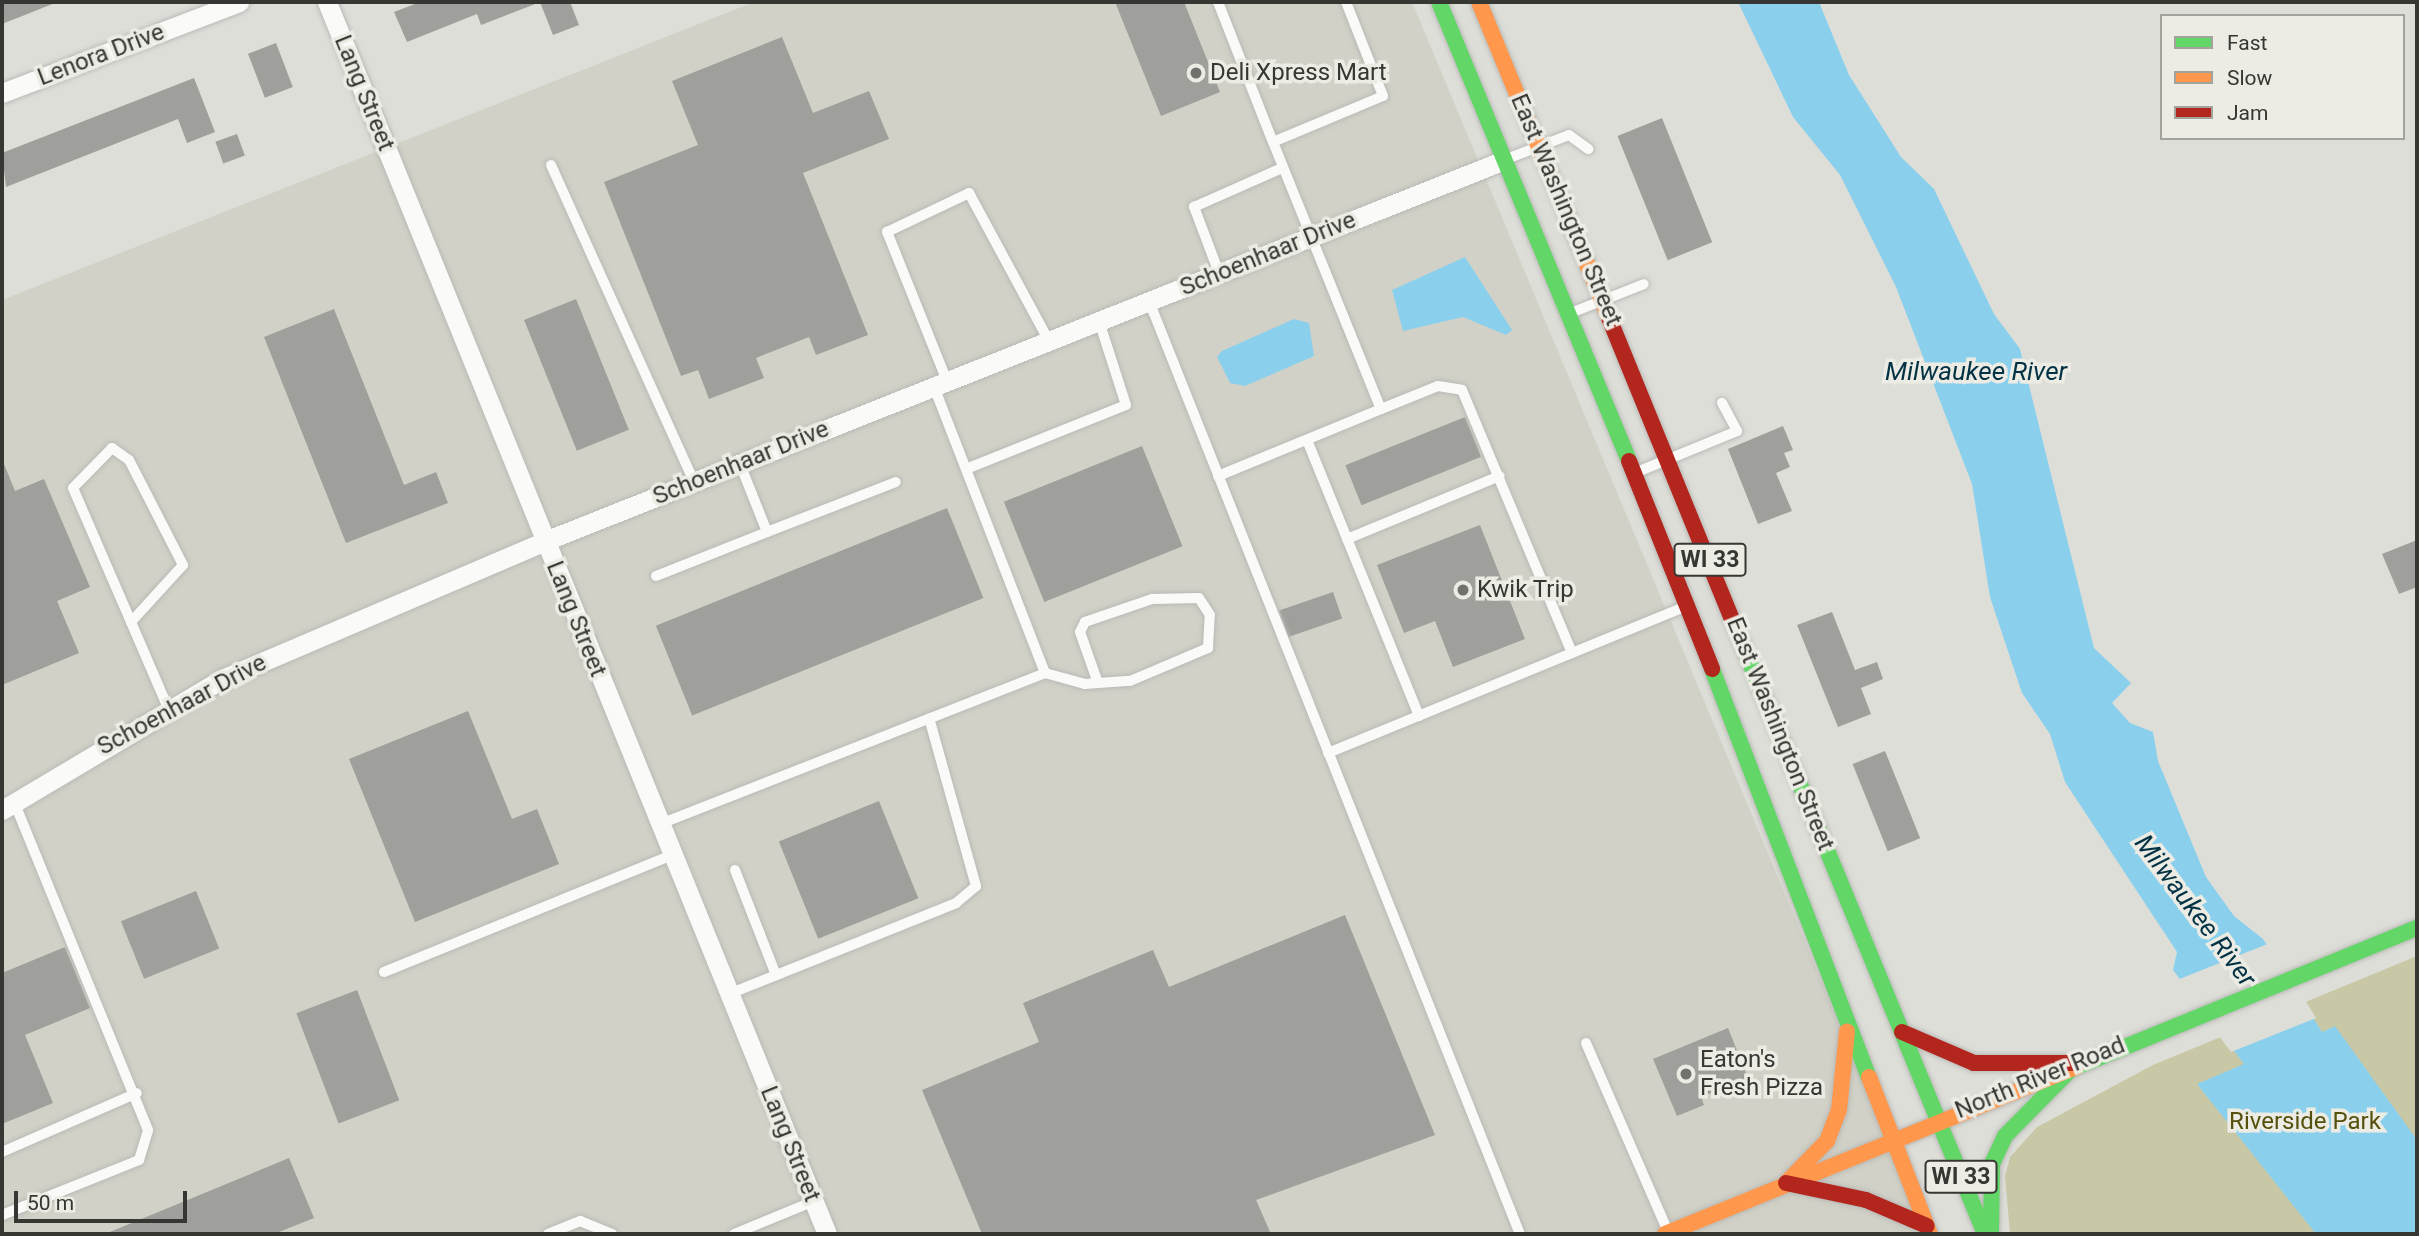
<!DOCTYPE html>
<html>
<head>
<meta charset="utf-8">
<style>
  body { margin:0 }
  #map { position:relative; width:2419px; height:1236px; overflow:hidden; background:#deded9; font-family:Roboto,sans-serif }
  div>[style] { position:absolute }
  .built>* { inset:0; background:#d1d1c7 }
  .green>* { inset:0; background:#c9c8a6 }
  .water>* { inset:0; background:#8ad0ed }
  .pier>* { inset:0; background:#deded9 }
  .building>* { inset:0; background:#9f9f9b; transform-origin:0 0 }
  .roads { filter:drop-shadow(0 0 2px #babab7) drop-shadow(0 0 2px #babab7) }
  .lane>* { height:10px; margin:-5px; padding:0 5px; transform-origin:5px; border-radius:5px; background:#fafaf9 }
  .street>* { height:19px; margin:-9.5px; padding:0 9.5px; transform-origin:9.5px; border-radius:9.5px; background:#fafaf9 }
  .fast>* { height:16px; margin:-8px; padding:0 8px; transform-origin:8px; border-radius:8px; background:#63d668 }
  .slow>* { height:16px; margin:-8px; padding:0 8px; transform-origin:8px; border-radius:8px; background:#ff974d }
  .jam>* { height:16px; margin:-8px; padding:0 8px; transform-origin:8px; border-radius:8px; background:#b3261e }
  .dots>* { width:19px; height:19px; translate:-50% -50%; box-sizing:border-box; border:4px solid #ecece5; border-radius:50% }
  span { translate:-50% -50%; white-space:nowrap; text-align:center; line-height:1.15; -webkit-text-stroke:7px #ecece5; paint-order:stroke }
  .shield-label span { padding:2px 5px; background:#ecece5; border:2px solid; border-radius:5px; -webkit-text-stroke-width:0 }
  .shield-label { font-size:23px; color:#363633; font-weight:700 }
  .street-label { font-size:24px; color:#363633 }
  .poi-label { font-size:24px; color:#363633 }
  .left { translate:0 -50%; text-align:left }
  .park-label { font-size:24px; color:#55510c }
  .water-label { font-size:26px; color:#023243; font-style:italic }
  .frame { position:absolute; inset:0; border:4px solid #363633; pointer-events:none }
  .legend { position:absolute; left:2160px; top:14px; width:245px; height:126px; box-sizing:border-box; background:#ecece5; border:2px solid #a3a39e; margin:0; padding:9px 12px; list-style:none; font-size:21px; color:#363633 }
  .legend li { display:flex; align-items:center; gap:14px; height:35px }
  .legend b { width:35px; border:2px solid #a3a39e }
  .scale { position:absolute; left:14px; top:1191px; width:173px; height:32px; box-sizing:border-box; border:4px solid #363633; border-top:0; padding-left:9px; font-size:21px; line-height:24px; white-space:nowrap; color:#363633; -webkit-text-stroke:5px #ecece5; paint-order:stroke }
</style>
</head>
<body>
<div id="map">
  <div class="built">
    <i style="clip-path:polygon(754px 2px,1412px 2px,1927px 1234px,2px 1234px,2px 300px)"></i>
  </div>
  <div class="green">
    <i style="clip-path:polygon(2417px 956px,2417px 1234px,2010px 1234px,2005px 1176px,2010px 1157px,2037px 1127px,2153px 1065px)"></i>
  </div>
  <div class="water">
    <i style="clip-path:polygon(1738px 2px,1819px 2px,1849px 75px,1901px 157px,1934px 189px,1994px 314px,2020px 349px,2094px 648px,2131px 683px,2112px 703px,2130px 723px,2153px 732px,2158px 761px,2206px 877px,2234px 916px,2263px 939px,2322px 1032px,2335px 1026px,2417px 1140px,2417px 1234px,2316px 1234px,2197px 1084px,2244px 1064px,2173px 970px,2177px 952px,2065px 782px,2050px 734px,2022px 693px,1990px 597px,1972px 484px,1896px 287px,1840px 175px,1793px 117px)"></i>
    <i style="clip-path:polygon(1465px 257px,1512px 330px,1506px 335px,1463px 317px,1403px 331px,1392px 290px)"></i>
    <i style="clip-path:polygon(1294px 319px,1309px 323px,1314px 356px,1245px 386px,1230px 383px,1217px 357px,1222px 351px)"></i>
  </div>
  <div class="pier">
    <i style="clip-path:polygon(2270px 943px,2316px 1018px,2231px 1052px,2177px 980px)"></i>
  </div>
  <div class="building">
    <i style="clip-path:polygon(2px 2px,55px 2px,55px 3px,2px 24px)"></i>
    <i style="clip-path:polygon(420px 2px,537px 2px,538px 3px,481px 25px,477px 14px,407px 42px,394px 12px)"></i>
    <i style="clip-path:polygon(540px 2px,570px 2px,579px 25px,553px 35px)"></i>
    <i style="clip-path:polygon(1115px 2px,1184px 2px,1220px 92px,1161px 116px)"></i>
    <i style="clip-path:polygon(782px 37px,813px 113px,869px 91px,889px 139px,803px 173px,868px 335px,816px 355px,809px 337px,756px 358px,764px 378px,709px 399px,698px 370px,681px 376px,604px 182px,698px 145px,672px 81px)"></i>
    <i style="left:276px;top:43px;width:47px;height:30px;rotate:69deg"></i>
    <i style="clip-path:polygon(194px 78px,215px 132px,187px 143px,178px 119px,6px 187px,2px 153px)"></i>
    <i style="left:1662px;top:118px;width:134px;height:48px;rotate:68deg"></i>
    <i style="left:237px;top:134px;width:23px;height:23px;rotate:70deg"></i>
    <i style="left:576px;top:299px;width:141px;height:56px;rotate:68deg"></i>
    <i style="clip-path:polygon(334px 309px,404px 485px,436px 472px,448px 503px,346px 543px,264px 337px)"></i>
    <i style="left:1465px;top:417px;width:43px;height:129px;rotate:68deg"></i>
    <i style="clip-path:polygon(1783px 426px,1793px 450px,1784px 453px,1790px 467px,1776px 473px,1792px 511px,1758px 524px,1728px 449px)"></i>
    <i style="left:1142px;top:446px;width:108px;height:149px;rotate:68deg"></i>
    <i style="clip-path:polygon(2px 459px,15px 491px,44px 479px,90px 587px,57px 601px,79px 653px,2px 685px)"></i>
    <i style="left:947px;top:508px;width:97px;height:314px;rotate:68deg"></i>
    <i style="clip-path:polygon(1480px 525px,1525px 639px,1453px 667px,1435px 621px,1404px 633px,1377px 565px)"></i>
    <i style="clip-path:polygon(2417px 540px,2417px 587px,2399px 594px,2382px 554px)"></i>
    <i style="left:1333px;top:592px;width:28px;height:57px;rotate:71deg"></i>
    <i style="clip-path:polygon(1832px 612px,1855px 670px,1877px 662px,1883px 679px,1861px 688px,1871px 714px,1838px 727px,1797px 625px)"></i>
    <i style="clip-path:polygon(468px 711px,512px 819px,537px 809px,559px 864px,415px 922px,349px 759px)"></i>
    <i style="left:1885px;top:751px;width:94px;height:35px;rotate:68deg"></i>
    <i style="left:879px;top:801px;width:105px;height:108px;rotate:68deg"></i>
    <i style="left:196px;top:891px;width:62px;height:81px;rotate:68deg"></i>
    <i style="clip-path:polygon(1345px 915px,1435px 1135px,1256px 1200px,1271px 1234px,982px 1234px,922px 1090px,1039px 1042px,1023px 1003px,1153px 950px,1169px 987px)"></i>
    <i style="clip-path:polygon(65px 947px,90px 1008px,25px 1035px,53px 1103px,2px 1124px,2px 973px)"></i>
    <i style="left:357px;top:990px;width:118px;height:65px;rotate:69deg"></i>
    <i style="clip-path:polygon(1728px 1028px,1748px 1078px,1701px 1097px,1704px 1105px,1677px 1116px,1653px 1059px)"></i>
    <i style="clip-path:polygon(289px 1158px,314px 1218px,274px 1234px,105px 1234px)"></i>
  </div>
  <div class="roads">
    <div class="lane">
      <i style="left:1218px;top:2px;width:150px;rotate:68.6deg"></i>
      <i style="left:1346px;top:2px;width:101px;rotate:68.5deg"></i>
      <i style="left:1383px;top:96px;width:119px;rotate:157.3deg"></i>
      <i style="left:1273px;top:142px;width:288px;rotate:68deg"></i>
      <i style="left:1381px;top:409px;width:61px;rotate:-22deg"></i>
      <i style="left:1438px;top:386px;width:24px;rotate:9deg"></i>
      <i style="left:1462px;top:390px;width:285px;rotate:67.3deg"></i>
      <i style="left:1509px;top:158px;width:64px;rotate:-21deg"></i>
      <i style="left:1569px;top:135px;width:24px;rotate:36deg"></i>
      <i style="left:551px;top:165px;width:348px;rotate:65.7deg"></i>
      <i style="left:1219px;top:273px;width:71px;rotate:-110.7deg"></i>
      <i style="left:1194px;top:207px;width:96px;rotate:-23.9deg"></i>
      <i style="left:1149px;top:301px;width:1004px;rotate:68.32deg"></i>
      <i style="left:1573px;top:312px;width:76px;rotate:-21.5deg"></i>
      <i style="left:947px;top:381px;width:161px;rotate:-111.9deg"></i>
      <i style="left:887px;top:232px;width:91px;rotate:-25.4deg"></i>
      <i style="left:969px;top:193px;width:168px;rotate:61.6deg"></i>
      <i style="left:1307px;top:440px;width:298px;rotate:67.9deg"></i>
      <i style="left:740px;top:464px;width:73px;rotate:68.3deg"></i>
      <i style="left:767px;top:532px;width:138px;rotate:-21.2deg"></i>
      <i style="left:966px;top:469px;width:172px;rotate:-21.8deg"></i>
      <i style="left:1126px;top:405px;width:88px;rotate:-107.8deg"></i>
      <i style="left:1637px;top:472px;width:108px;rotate:-22.3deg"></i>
      <i style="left:1737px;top:431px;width:32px;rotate:-118deg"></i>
      <i style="left:1218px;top:476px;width:176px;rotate:-22.3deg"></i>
      <i style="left:1347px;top:539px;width:165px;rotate:-22.4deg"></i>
      <i style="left:656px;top:576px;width:119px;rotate:-21.6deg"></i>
      <i style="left:131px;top:622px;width:77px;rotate:-47.6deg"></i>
      <i style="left:183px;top:565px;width:118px;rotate:-117.2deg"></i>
      <i style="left:129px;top:460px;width:21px;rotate:-145deg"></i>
      <i style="left:112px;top:448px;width:56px;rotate:134.3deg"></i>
      <i style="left:73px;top:488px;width:146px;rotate:66.6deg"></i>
      <i style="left:131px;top:622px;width:94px;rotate:66.7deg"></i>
      <i style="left:1045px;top:673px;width:41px;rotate:15.4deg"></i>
      <i style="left:1085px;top:684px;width:13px;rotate:-4deg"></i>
      <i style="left:1098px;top:683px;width:32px;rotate:-4deg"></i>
      <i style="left:1130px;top:681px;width:85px;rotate:-22.9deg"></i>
      <i style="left:1208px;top:648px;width:33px;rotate:-87deg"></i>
      <i style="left:1210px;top:615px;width:20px;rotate:-123deg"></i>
      <i style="left:1199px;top:598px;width:47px;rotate:178.8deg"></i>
      <i style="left:1152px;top:599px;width:71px;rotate:161.1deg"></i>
      <i style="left:1085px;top:622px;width:11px;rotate:117deg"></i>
      <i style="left:1080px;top:632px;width:54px;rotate:70.6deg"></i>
      <i style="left:1328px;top:753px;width:385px;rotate:-22.3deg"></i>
      <i style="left:660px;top:824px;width:414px;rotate:-21.4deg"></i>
      <i style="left:1045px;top:673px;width:307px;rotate:-111.2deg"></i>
      <i style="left:735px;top:870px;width:113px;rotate:68.7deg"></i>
      <i style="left:384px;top:972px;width:311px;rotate:-22.1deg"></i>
      <i style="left:729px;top:994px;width:245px;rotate:-21.8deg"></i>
      <i style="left:956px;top:903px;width:26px;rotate:-40deg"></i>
      <i style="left:976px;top:886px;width:174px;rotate:-105.6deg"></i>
      <i style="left:1586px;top:1043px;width:203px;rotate:66.5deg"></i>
      <i style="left:2px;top:1152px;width:147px;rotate:-23.6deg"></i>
      <i style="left:2px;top:1215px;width:148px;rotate:-21.9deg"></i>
      <i style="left:139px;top:1160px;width:31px;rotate:-73deg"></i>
      <i style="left:148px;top:1130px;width:354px;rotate:-112.2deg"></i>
      <i style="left:548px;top:1234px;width:35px;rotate:-22deg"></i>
      <i style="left:580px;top:1221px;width:35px;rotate:22deg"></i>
      <i style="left:734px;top:1234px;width:87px;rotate:-22.4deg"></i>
    </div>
    <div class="street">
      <i style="left:327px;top:2px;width:1330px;rotate:67.91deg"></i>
      <i style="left:2px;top:93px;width:254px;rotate:-21deg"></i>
      <i style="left:2px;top:810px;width:256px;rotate:-30.8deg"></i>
      <i style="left:222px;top:679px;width:351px;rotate:-23.1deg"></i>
      <i style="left:545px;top:541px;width:1030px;rotate:-21.66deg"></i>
    </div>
    <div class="fast">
      <i style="left:1439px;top:2px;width:497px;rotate:67.5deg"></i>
      <i style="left:1736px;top:629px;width:654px;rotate:67.63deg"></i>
      <i style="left:1712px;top:669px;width:437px;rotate:69deg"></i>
      <i style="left:2076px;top:1067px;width:368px;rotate:-22.2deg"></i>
      <i style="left:1991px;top:1234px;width:70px;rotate:-89.2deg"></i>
      <i style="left:1992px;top:1164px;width:31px;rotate:-65deg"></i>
      <i style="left:2005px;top:1136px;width:103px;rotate:-45.4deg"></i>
    </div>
    <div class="slow">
      <i style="left:1479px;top:2px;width:342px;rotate:67.6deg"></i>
      <i style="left:1869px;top:1077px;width:168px;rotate:68.8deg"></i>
      <i style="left:1786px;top:1183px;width:59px;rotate:-45.7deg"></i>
      <i style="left:1827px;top:1141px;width:33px;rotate:-69deg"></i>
      <i style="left:1839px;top:1110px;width:79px;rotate:-84.2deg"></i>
      <i style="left:1665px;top:1234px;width:444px;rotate:-22.1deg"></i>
    </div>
    <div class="jam">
      <i style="left:1609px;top:318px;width:336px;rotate:67.8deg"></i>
      <i style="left:1629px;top:461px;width:224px;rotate:68.2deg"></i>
      <i style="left:1902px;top:1032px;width:78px;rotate:23.3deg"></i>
      <i style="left:1974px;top:1063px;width:103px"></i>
      <i style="left:1786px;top:1183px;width:82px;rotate:12deg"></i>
      <i style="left:1866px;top:1200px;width:66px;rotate:23.1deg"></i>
    </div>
  </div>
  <div class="dots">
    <i style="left:1196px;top:73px;background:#71716d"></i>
    <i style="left:1463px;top:590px;background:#71716d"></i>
    <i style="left:1686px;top:1074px;background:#71716d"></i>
  </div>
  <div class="shield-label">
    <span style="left:1710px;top:560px">WI 33</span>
    <span style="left:1961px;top:1177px">WI 33</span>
  </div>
  <div class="street-label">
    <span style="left:101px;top:55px;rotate:-21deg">Lenora Drive</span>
    <span style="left:364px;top:93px;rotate:68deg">Lang Street</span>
    <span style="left:1566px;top:210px;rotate:67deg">East Washington Street</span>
    <span style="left:1268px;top:254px;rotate:-22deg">Schoenhaar Drive</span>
    <span style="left:741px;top:463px;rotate:-22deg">Schoenhaar Drive</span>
    <span style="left:576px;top:619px;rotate:68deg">Lang Street</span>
    <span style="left:182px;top:705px;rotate:-28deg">Schoenhaar Drive</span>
    <span style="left:1780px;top:734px;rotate:68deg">East Washington Street</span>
    <span style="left:2040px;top:1078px;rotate:-22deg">North River Road</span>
    <span style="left:790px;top:1144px;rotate:68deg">Lang Street</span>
  </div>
  <div class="poi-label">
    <span class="left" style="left:1210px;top:73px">Deli Xpress Mart</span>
    <span class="left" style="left:1477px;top:590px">Kwik Trip</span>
    <span class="left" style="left:1700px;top:1074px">Eaton's<br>Fresh Pizza</span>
  </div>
  <div class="park-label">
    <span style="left:2305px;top:1122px">Riverside Park</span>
  </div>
  <div class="water-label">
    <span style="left:1976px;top:372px">Milwaukee River</span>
    <span style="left:2195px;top:911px;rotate:53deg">Milwaukee River</span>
  </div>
  <div class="frame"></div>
  <ul class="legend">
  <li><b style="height:9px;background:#63d668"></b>Fast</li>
  <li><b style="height:9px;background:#ff974d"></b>Slow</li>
  <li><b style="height:9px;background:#b3261e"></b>Jam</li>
  </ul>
  <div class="scale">50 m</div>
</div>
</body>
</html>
